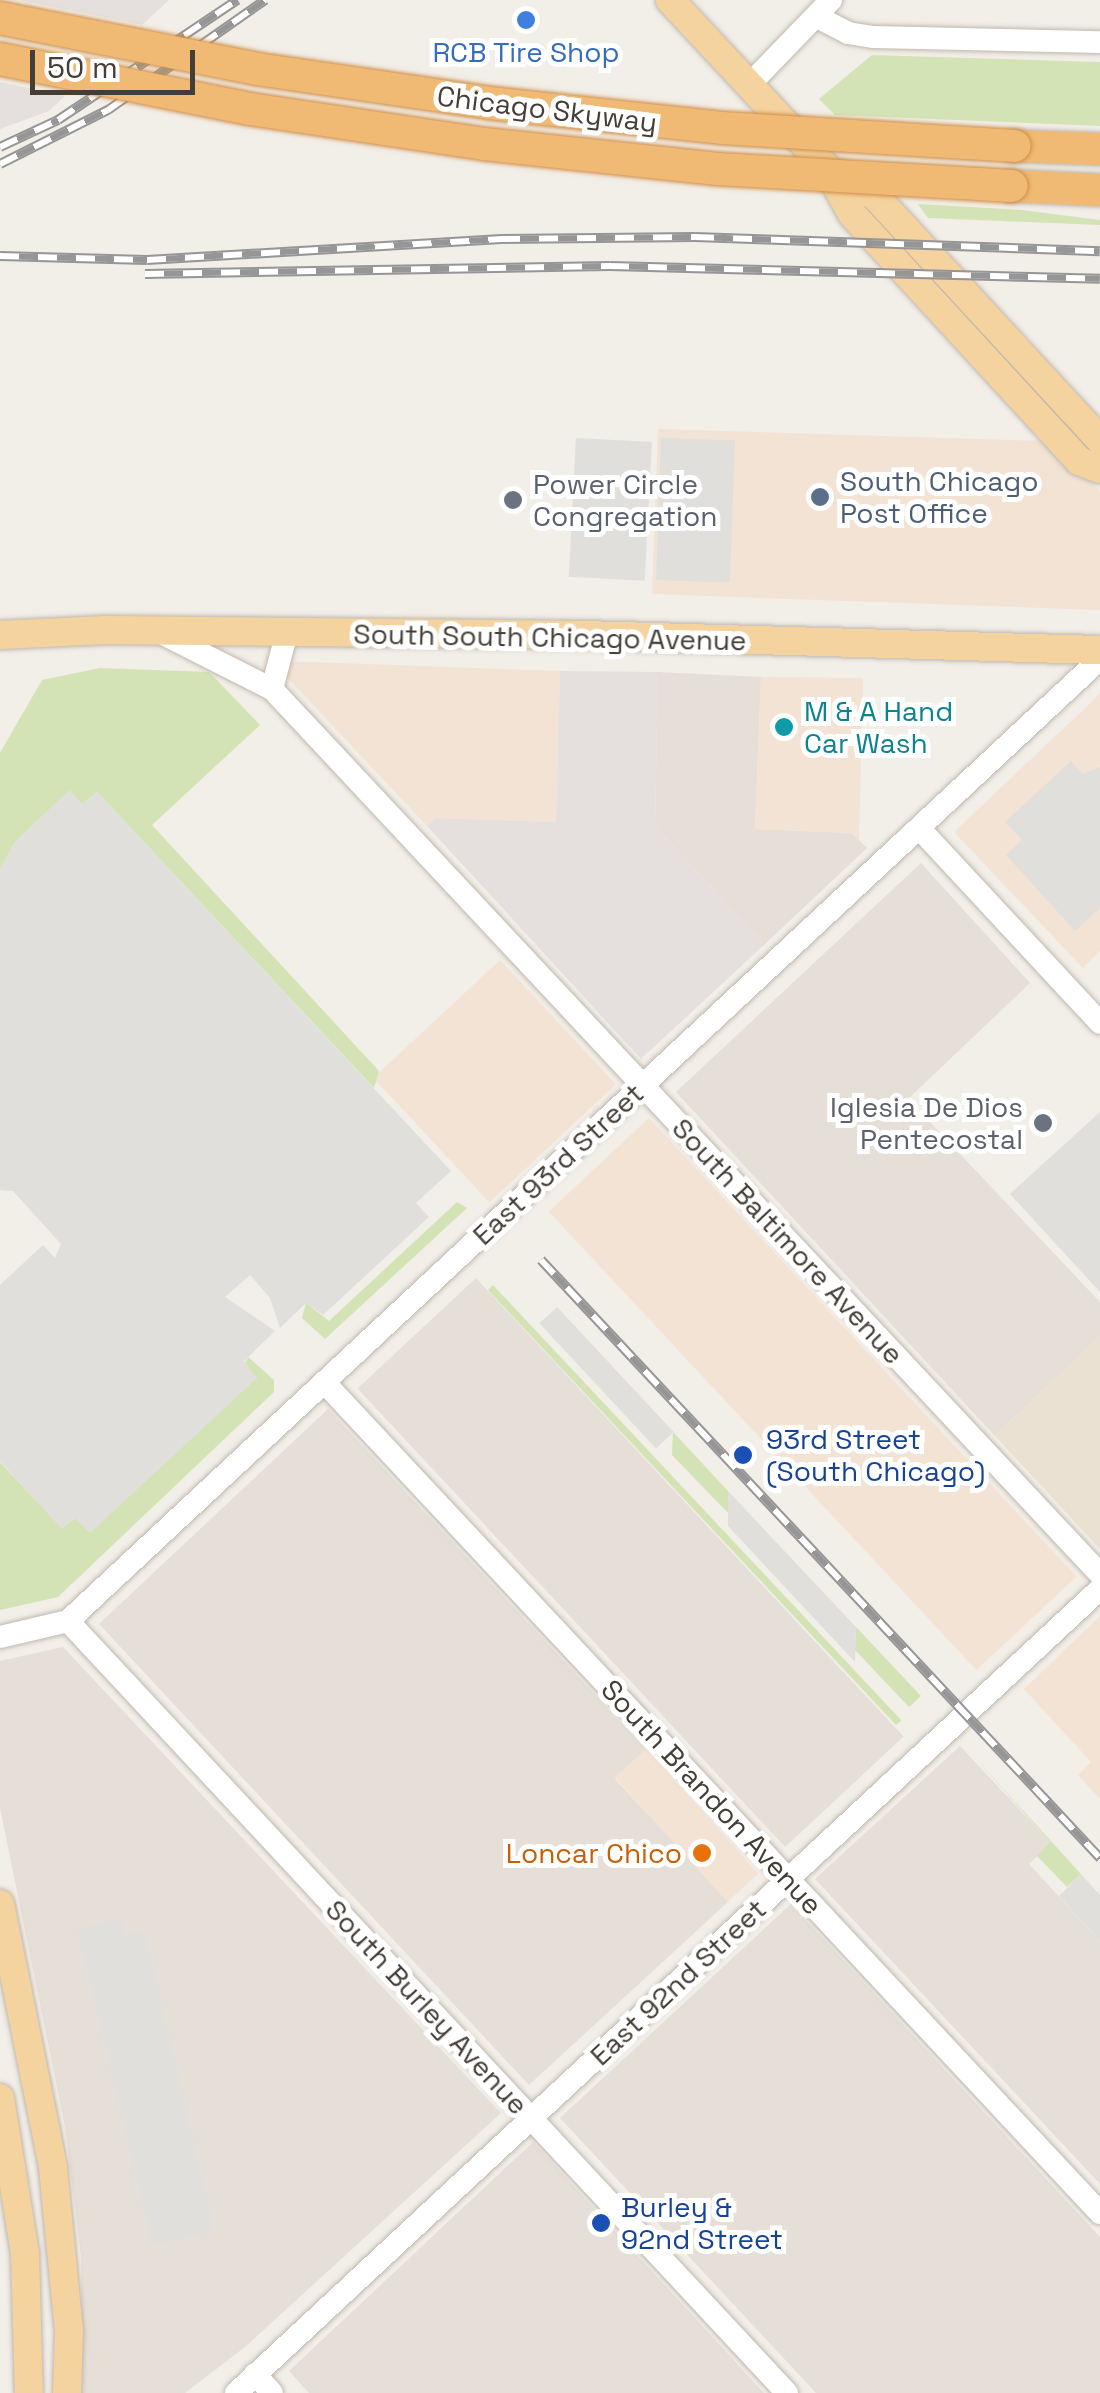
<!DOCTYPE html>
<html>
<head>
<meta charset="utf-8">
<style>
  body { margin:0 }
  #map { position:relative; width:1100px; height:2393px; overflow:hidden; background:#f2eee8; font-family:"Space Grotesk",sans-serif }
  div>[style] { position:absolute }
  .residential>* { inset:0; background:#e6dfd7; transform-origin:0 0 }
  .commercial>* { inset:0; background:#f2e3d5; transform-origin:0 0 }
  .industrial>* { inset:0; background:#e5e0dd }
  .education>* { inset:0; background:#eae1d3 }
  .green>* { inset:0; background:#d3e3b5 }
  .parking>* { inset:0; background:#e1dfdc; transform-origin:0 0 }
  .roads { filter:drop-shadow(0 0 2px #c0b8ae) drop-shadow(0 0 2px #c0b8ae) }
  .minor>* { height:22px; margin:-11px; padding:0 11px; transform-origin:11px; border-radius:11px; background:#fff }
  .major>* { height:28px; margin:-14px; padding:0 14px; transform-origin:14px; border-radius:14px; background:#f5d39f }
  .highway>* { height:32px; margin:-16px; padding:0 16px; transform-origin:16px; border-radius:16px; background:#f0ba75 }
  .rail>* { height:10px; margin-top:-5px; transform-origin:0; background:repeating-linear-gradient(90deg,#fff 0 19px,#969696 0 38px); box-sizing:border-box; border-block:2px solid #969696 }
  .bridges { filter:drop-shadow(0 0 2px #cf8e46) drop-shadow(0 0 2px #cf8e46) }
  .highway-bridge>* { height:32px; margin:-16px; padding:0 16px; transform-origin:16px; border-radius:16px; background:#f0ba75 }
  .dots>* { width:28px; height:28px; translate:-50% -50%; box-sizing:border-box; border:5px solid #fff; border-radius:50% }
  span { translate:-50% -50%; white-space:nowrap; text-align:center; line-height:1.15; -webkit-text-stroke:10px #fff; paint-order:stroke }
  .shop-label { font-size:28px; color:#366cbe }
  .street-label { font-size:28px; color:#453e37 }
  .service-label { font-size:28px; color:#4e5e75 }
  .left { translate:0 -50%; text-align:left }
  .worship-label { font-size:28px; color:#5b616d }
  .right { translate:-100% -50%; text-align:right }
  .culture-label { font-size:28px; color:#0d838f }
  .transit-label { font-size:28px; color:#164399 }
  .food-label { font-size:28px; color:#c56008 }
  .scale { position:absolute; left:30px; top:50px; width:165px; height:45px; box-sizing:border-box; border:5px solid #453e37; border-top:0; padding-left:12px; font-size:30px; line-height:35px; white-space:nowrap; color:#453e37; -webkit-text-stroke:8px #fff; paint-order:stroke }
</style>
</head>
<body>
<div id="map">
  <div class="residential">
    <i style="clip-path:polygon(658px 672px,761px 677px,755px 829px,852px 833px,867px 848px,764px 945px,655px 826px)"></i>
    <i style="clip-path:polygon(921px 863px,1030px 983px,908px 1099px,1100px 1302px,1100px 1337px,995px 1436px,676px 1092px)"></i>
    <i style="left:476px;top:1278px;width:627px;height:162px;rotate:47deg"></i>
    <i style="clip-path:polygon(328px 1409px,646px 1749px,615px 1779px,729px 1901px,529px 2085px,99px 1624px)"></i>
    <i style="clip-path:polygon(63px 1647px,501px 2113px,245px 2347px,185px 2393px,82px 2393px,81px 2257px,65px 2127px,0 1808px,0 1661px)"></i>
    <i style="clip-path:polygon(960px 1746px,1051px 1843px,1029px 1864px,1100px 1941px,1100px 2184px,815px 1879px)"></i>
    <i style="clip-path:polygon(791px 1904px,1100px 2237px,1100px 2393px,816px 2393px,560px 2118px)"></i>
    <i style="clip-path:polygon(533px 2142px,764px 2393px,309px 2393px,289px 2371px)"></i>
  </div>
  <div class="commercial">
    <i style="clip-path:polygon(1026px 411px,1100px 491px,1100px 610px,652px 594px,658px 429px,1041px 441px)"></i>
    <i style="clip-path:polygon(282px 661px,560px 671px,556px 822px,436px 818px,427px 826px,282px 672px)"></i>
    <i style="clip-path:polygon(761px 677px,863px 678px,859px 840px,852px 833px,755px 829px)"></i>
    <i style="clip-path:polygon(1100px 694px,1100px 951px,1083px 968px,954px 832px)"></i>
    <i style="left:500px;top:960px;width:170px;height:173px;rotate:47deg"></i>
    <i style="left:649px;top:1118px;width:627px;height:137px;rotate:47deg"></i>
    <i style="clip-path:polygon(1100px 1616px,1100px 1799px,1078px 1775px,1091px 1762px,1024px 1689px)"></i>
    <i style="left:646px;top:1749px;width:168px;height:42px;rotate:48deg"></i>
  </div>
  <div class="industrial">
    <i style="clip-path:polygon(18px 0,169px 0,142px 25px)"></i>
    <i style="clip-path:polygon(0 82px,65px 96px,49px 111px,0 129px)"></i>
    <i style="clip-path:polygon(560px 671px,658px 672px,655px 826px,764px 945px,641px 1059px,427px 826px,436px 818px,556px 822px)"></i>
  </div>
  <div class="education">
    <i style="clip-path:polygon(1100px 1337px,1100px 1549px,995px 1436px)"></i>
  </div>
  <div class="green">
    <i style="clip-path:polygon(872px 55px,1100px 62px,1100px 126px,835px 115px,819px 99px)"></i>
    <i style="clip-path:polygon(918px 204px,1022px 210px,1100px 220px,1100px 225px,928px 218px)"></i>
    <i style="clip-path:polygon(100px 668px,209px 672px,260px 725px,152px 825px,379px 1071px,374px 1088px,97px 792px,82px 804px,69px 791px,15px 842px,0 869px,0 753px,42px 680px)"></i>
    <i style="clip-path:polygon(457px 1202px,467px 1208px,325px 1339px,302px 1318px,306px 1303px,329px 1321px)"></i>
    <i style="clip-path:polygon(493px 1285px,901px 1720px,901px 1721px,896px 1725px,488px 1290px)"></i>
    <i style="clip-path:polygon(248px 1357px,274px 1380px,274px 1392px,58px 1597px,0 1610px,0 1462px,62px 1528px,257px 1378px,244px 1365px)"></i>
    <i style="clip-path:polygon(673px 1432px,728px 1491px,729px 1514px,672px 1455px)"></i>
    <i style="clip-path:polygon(856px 1627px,921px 1696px,909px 1707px,855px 1650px)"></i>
    <i style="clip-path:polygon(976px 1759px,1081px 1874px,1067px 1887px,1037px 1856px,1050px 1842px)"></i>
  </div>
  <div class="parking">
    <i style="left:576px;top:438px;width:76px;height:139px;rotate:3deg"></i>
    <i style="left:661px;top:438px;width:74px;height:142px;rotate:2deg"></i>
    <i style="clip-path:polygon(1071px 761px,1083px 774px,1100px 767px,1100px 908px,1075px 931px,1006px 855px,1022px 840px,1005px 822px)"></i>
    <i style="clip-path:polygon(70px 790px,82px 804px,97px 792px,451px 1171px,416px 1203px,429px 1217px,323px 1315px,306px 1303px,280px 1328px,270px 1298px,250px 1275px,225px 1297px,275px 1331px,244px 1361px,257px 1378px,90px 1533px,74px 1518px,62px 1529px,0 1461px,0 1285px,43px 1245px,55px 1258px,61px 1244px,13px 1191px,0 1190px,0 869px,15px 842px)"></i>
    <i style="clip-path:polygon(1100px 1112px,1100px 1292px,1010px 1194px)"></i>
    <i style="left:557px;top:1307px;width:171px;height:24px;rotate:47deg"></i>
    <i style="clip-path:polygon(728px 1491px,856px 1627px,855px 1662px,728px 1526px)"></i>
    <i style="clip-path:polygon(1081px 1874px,1100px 1895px,1100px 1941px,1059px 1896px)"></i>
    <i style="clip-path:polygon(121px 1918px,126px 1935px,145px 1931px,215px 2231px,152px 2246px,77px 1929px)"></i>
  </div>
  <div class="roads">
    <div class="minor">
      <i style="left:817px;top:17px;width:35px;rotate:27deg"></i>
      <i style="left:848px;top:33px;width:26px;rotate:9deg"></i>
      <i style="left:874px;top:37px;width:226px;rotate:1.3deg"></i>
      <i style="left:749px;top:85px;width:118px;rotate:-46deg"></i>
      <i style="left:161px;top:633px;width:124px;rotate:26.8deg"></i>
      <i style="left:272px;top:689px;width:1212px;rotate:46.91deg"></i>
      <i style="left:272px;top:689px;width:59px;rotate:-75.3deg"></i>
      <i style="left:919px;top:828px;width:266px;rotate:47.1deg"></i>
      <i style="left:324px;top:1382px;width:1137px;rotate:46.96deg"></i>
      <i style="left:68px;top:1621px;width:1055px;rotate:47.04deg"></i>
      <i style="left:0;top:1637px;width:70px;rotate:-13.2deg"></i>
      <i style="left:68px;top:1621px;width:1411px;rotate:-42.99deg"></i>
      <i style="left:255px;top:2374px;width:25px;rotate:48deg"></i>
      <i style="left:236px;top:2393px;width:1180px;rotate:-42.94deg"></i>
    </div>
    <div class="major">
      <i style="left:670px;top:0;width:229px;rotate:47deg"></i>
      <i style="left:826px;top:167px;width:54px;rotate:61deg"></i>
      <i style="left:852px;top:214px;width:335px;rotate:47.4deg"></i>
      <i style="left:1079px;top:461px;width:22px;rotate:21deg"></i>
      <i style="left:840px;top:175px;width:41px;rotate:31deg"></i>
      <i style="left:875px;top:196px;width:332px;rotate:47.3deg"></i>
      <i style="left:0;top:635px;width:106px;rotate:-2.7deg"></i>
      <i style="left:106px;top:630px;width:478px;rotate:0.6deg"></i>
      <i style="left:584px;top:635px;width:516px;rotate:1.67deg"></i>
      <i style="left:0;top:1904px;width:269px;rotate:78.6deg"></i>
      <i style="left:53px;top:2168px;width:165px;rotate:84.4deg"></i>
      <i style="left:69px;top:2332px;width:61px;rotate:91.9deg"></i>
      <i style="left:0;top:2098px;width:158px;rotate:80.9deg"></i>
      <i style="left:25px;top:2254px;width:139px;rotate:88.4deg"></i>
    </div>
    <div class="highway">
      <i style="left:1014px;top:146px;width:86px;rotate:2deg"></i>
      <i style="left:1012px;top:186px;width:88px;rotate:2.6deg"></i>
    </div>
  </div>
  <div class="rail">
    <i style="left:0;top:147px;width:64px;rotate:-25deg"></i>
    <i style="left:58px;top:120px;width:216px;rotate:-33.8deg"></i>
    <i style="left:0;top:164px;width:121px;rotate:-26.6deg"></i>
    <i style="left:108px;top:110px;width:192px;rotate:-35deg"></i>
    <i style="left:0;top:256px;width:147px;rotate:1.6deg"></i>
    <i style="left:147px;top:260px;width:355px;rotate:-3.4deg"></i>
    <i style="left:501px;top:239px;width:194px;rotate:-0.6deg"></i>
    <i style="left:695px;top:237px;width:405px;rotate:2deg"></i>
    <i style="left:145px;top:274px;width:465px;rotate:-1deg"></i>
    <i style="left:610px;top:266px;width:490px;rotate:1.5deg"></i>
    <i style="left:541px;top:1260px;width:819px;rotate:46.93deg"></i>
  </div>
  <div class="bridges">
    <div class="highway-bridge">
      <i style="left:0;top:18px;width:262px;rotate:11.2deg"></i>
      <i style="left:257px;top:69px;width:234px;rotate:8.3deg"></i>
      <i style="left:489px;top:103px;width:234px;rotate:6.1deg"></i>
      <i style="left:722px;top:128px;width:293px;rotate:3.5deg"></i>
      <i style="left:0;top:59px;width:255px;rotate:11.3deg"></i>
      <i style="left:250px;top:109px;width:237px;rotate:8.5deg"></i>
      <i style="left:484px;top:144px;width:235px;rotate:6.1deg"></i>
      <i style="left:718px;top:169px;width:294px;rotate:3.3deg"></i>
    </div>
  </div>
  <div class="dots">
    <i style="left:526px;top:20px;background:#3f7fe0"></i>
    <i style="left:820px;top:497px;background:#5c6f8a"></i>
    <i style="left:513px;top:500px;background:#6b7280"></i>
    <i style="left:784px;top:727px;background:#0f9aa8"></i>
    <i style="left:1043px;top:1123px;background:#6b7280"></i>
    <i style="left:743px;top:1455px;background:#1a4fb4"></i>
    <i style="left:702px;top:1853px;background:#e8710a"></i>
    <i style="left:601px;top:2223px;background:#1a4fb4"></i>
  </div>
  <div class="shop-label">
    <span style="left:526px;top:52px">RCB Tire Shop</span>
  </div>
  <div class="street-label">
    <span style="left:547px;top:109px;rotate:7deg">Chicago Skyway</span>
    <span style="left:550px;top:637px;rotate:1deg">South South Chicago Avenue</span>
    <span style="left:558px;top:1164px;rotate:-43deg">East 93rd Street</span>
    <span style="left:788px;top:1241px;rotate:47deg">South Baltimore Avenue</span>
    <span style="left:712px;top:1797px;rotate:47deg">South Brandon Avenue</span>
    <span style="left:678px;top:1982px;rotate:-43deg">East 92nd Street</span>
    <span style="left:427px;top:2007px;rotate:47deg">South Burley Avenue</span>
  </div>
  <div class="service-label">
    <span class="left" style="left:840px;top:497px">South Chicago<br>Post Office</span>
  </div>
  <div class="worship-label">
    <span class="left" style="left:533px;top:500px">Power Circle<br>Congregation</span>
    <span class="right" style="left:1023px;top:1123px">Iglesia De Dios<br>Pentecostal</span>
  </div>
  <div class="culture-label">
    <span class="left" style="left:804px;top:727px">M &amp; A Hand<br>Car Wash</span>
  </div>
  <div class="transit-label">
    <span class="left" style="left:766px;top:1455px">93rd Street<br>(South Chicago)</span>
    <span class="left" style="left:621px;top:2223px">Burley &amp;<br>92nd Street</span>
  </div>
  <div class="food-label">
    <span class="right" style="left:682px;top:1853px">Loncar Chico</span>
  </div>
  <div class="scale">50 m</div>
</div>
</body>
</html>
